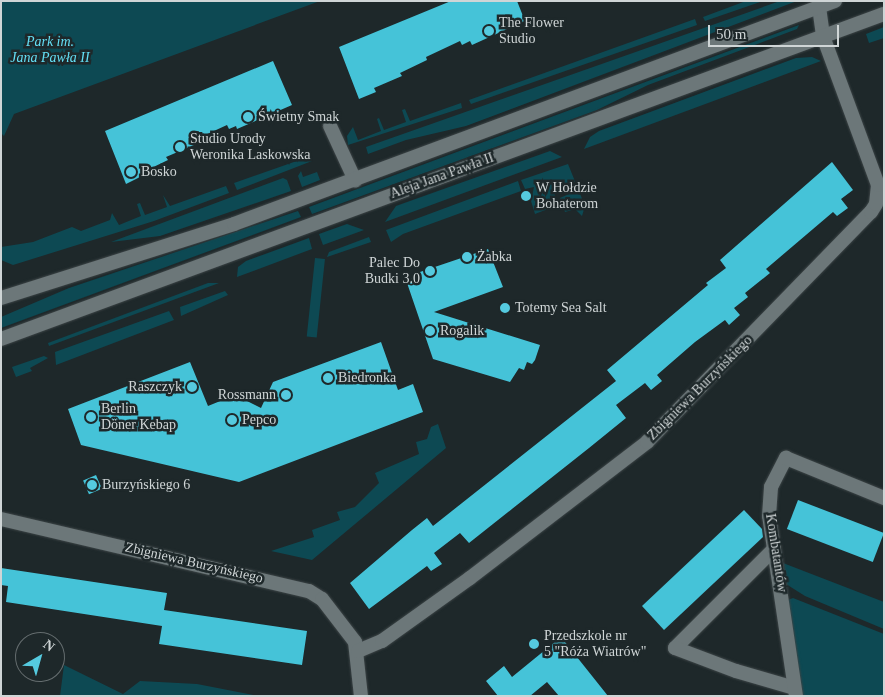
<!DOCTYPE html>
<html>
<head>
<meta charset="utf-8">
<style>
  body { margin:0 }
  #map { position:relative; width:885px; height:697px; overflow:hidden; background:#1e282a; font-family:Georgia,serif }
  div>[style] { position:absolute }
  .green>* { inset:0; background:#0d4953; transform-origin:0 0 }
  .building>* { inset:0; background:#45c3d8; transform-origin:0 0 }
  .roads { filter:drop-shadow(0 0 1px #3c4446) drop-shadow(0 0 1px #3c4446) }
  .minor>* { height:14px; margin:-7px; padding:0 7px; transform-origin:7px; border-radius:7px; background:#6c7779 }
  .secondary>* { height:14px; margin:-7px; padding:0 7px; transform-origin:7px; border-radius:7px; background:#6c7779 }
  .dots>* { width:14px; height:14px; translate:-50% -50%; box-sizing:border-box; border:2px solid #1e282a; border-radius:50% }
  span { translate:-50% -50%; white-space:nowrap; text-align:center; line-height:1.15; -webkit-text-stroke:5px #1e282a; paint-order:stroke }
  .poi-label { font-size:14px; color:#cfd5d6 }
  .left { translate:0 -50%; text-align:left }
  .right { translate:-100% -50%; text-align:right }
  .park-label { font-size:14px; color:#63dff5; font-style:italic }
  .street-label { font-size:14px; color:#cfd5d6 }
  .frame { position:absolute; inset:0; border:2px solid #cfd5d6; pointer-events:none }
  .north { position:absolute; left:15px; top:632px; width:50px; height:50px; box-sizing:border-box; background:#1e282a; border:1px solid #656d6f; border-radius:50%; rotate:38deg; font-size:14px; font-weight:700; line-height:20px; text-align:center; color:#cfd5d6 }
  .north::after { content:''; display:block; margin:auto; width:18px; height:22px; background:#55cadf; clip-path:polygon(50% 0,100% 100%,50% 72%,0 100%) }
  .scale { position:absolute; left:708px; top:25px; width:131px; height:22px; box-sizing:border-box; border:2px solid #cfd5d6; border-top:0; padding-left:6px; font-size:15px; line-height:18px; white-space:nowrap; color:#cfd5d6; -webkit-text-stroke:4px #1e282a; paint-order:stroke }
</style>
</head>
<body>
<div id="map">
  <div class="green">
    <i style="clip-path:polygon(1px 1px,320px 1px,14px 114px,4px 136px,1px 133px)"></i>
    <i style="clip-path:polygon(746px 1px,763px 1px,705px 21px,703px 17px)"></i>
    <i style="clip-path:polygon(780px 1px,797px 1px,466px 126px,406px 140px,368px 154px,366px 147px)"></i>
    <i style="clip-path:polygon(695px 19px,697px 25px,471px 104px,469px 100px)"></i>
    <i style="clip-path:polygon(799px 25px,797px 29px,648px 85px,597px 110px,312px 214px,309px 207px)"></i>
    <i style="clip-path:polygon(884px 27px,884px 38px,869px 43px,866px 34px)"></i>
    <i style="clip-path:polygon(812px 57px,821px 61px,584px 149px,590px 137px,599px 131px,796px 58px)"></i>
    <i style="clip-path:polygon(461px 103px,462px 108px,348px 145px,347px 136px,353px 127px,358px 140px,381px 131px,377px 119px,379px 118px,384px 130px,406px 122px,402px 110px,405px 109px,410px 121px)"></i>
    <i style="clip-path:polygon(550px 151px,562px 157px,385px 222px,396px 206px)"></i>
    <i style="clip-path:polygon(311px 156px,312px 161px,237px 190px,234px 183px)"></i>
    <i style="clip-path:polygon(568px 164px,585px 206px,582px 216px,575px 209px,565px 212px,560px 198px,569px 194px,566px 187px,554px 192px,558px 205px,535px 214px,531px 201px,534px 187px,525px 189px,521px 180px)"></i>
    <i style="clip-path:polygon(301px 171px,303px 177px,317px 172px,320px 180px,302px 187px,298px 176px)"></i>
    <i style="clip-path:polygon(283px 178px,287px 180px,291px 191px,160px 236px,111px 242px)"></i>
    <i style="clip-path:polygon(518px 181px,521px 191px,403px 234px,391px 242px,386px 230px)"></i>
    <i style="clip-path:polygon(226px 186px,229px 193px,154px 221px,13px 265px,1px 260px,1px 247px,33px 242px,72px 227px,81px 231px,110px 220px,112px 213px,119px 225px,141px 216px,137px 204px,140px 203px,145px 215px,167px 207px,163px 195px,170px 206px)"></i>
    <i style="clip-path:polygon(298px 211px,301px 217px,1px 328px,1px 317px,69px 288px)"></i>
    <i style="clip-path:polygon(347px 224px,364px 230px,323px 245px,319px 234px)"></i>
    <i style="clip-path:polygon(369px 237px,371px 242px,327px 257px,329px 252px)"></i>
    <i style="clip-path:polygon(309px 238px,312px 249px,237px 277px,238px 267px,246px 261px)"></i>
    <i style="left:315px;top:258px;width:10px;height:79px;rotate:6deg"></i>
    <i style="clip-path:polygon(208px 283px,219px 283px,49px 346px,48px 343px)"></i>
    <i style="clip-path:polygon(225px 291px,228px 295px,181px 316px,180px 307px)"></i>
    <i style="clip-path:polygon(169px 311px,174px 320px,56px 365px,55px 352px)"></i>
    <i style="clip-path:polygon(44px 356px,48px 358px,30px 368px,32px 371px,16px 377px,12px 367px)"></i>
    <i style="clip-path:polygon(438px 424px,446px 448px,312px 560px,271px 551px,314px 537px,312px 530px,340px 520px,337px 512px,355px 507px,379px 483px,375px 473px,419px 454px,416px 442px,427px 439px,431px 427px)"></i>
    <i style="clip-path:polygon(783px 563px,884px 602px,884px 629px,805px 596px,786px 584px)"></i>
    <i style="clip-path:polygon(793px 598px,884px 634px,884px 696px,801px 696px,788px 600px)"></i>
    <i style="clip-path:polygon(64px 665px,123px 694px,140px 681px,197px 684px,258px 696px,60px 696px)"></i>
  </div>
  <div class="building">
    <i style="clip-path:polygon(451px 1px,517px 1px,525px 21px,472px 45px,470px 41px,462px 45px,460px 41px,426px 57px,427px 60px,400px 73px,402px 76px,374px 88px,376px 92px,359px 99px,339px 47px)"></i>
    <i style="clip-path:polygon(273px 61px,292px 105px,237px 129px,236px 126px,229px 129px,227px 125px,192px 141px,194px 145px,166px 157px,168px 160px,141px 173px,142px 176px,126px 184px,105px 131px)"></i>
    <i style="clip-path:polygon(832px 162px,853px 190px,841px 199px,848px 208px,837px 216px,833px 212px,766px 269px,770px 273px,745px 293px,748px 297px,734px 308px,740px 315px,729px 325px,725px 320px,695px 342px,657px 375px,662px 381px,651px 390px,645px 383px,616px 405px,626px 418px,589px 448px,469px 543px,460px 533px,434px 553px,442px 564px,431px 571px,427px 566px,369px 609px,350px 583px,412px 530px,427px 518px,433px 526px,616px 381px,607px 370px,708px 285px,706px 283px,726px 268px,720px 260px)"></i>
    <i style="clip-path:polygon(488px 249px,503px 287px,434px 312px,540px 345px,535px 360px,532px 364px,527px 362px,524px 370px,519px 368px,510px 382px,433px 359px,406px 280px,418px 276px,417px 273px)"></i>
    <i style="clip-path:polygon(381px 342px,398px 390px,413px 384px,423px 412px,239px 482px,81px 445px,68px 409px,190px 362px,208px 406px,235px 395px,261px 408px,273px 382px)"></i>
    <i style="left:96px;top:475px;width:15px;height:14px;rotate:67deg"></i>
    <i style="left:798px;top:500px;width:92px;height:31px;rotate:21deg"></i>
    <i style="clip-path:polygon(744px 510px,762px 529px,763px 537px,664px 630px,642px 606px)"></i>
    <i style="clip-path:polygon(1px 568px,167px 593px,164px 610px,307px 631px,302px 665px,159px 644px,162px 626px,6px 602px,8px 586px,1px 585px)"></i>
    <i style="clip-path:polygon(561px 637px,608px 696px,559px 696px,547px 682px,530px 696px,498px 696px,486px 681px,504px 666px,512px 677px)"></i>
  </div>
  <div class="roads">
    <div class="minor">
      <i style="left:330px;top:126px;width:60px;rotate:65.2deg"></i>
      <i style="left:1px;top:519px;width:316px;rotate:13.2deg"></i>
      <i style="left:309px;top:591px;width:15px;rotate:32deg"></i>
      <i style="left:322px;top:599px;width:54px;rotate:52.5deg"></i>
      <i style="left:355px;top:642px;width:54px;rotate:83.7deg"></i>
      <i style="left:774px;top:549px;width:140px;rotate:135deg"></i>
      <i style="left:675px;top:648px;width:65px;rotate:20.7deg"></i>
      <i style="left:736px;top:671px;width:60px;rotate:16.3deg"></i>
      <i style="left:358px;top:651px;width:26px;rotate:-23deg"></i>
      <i style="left:382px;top:641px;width:108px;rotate:-35.6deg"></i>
      <i style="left:470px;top:578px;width:223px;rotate:-37.5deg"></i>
      <i style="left:647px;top:442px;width:321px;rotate:-45.8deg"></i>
      <i style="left:871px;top:212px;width:9px;rotate:-58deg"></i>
      <i style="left:876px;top:204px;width:19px;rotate:-84deg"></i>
      <i style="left:878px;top:185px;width:159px;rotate:-110.3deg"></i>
      <i style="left:796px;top:696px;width:182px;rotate:-98.5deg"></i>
      <i style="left:769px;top:516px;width:29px;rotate:-86deg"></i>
      <i style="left:771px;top:487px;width:33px;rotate:-63deg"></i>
      <i style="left:786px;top:458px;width:106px;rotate:22.2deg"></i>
    </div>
    <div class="secondary">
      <i style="left:819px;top:7px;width:29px;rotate:82deg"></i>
      <i style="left:1px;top:298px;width:244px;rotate:-17.6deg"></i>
      <i style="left:234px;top:224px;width:641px;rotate:-20.36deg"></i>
      <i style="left:1px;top:339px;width:941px;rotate:-20.21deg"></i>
    </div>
  </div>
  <div class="dots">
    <i style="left:489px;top:31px;background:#55cadf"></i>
    <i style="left:248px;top:117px;background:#55cadf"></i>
    <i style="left:180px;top:147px;background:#55cadf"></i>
    <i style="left:131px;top:172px;background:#55cadf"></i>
    <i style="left:526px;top:196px;background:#55cadf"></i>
    <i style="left:467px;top:257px;background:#55cadf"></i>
    <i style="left:430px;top:271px;background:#55cadf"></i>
    <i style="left:505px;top:308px;background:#55cadf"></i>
    <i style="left:430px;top:331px;background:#55cadf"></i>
    <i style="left:328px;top:378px;background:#55cadf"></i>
    <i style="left:192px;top:387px;background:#55cadf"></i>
    <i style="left:286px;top:395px;background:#55cadf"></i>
    <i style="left:91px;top:417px;background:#55cadf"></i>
    <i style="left:232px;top:420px;background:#55cadf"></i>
    <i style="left:92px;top:485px;background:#55cadf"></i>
    <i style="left:534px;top:644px;background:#55cadf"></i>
  </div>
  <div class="poi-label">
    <span class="left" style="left:499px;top:31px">The Flower<br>Studio</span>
    <span class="left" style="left:258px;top:117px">Świetny Smak</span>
    <span class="left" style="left:190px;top:147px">Studio Urody<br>Weronika Laskowska</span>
    <span class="left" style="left:141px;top:172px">Bosko</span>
    <span class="left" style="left:536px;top:196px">W Hołdzie<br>Bohaterom</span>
    <span class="left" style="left:477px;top:257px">Żabka</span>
    <span class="right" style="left:420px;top:271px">Palec Do<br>Budki 3.0</span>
    <span class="left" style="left:515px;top:308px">Totemy Sea Salt</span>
    <span class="left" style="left:440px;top:331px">Rogalik</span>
    <span class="left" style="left:338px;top:378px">Biedronka</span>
    <span class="right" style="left:182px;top:387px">Raszczyk</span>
    <span class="right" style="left:276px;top:395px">Rossmann</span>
    <span class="left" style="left:101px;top:417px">Berlin<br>Döner Kebap</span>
    <span class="left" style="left:242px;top:420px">Pepco</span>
    <span class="left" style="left:102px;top:485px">Burzyńskiego 6</span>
    <span class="left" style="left:544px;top:644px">Przedszkole nr<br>5 "Róża Wiatrów"</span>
  </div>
  <div class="park-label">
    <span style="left:50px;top:50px">Park im.<br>Jana Pawła II</span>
  </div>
  <div class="street-label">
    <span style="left:442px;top:176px;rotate:-20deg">Aleja Jana Pawła II</span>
    <span style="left:700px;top:388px;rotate:-45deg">Zbigniewa Burzyńskiego</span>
    <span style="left:776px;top:553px;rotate:81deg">Kombatantów</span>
    <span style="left:194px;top:563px;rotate:13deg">Zbigniewa Burzyńskiego</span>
  </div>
  <div class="frame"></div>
  <div class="north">N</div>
  <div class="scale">50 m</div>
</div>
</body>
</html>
